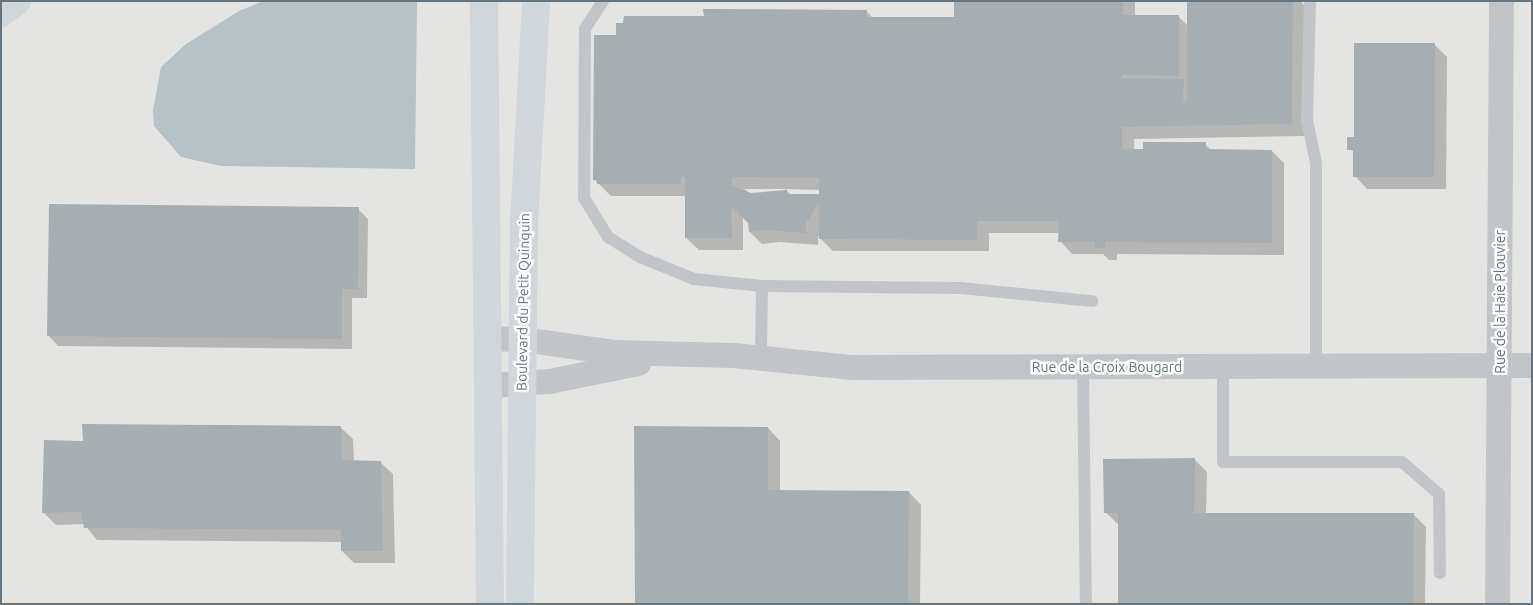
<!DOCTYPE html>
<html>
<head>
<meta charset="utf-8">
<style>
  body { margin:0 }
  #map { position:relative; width:1533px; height:605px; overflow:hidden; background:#f4f4f0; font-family:Ubuntu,sans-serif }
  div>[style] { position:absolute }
  .built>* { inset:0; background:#e4e5e3; transform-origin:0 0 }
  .water>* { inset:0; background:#b6c2c6 }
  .shadow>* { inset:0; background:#0003 }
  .building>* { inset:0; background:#a6aeb2 }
  .service>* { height:12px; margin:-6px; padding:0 6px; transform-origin:6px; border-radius:6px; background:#c2c5c8 }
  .minor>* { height:25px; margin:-12.5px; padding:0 12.5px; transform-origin:12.5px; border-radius:12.5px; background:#c2c5c8 }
  .secondary>* { height:28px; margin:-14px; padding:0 14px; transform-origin:14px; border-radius:14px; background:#d1d6da }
  .primary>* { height:28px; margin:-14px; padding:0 14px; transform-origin:14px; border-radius:14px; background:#d1d6da }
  span { translate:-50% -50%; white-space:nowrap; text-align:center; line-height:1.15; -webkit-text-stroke:5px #fff; paint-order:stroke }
  .street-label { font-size:14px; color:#647580 }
  .frame { position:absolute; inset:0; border:2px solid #647580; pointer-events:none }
</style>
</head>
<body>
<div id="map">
  <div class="built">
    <i style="left:1px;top:1px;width:1531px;height:603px"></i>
  </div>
  <div class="water">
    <i style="clip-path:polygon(263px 1px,417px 1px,415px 169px,221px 166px,181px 157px,154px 126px,153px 110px,161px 67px,186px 44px,239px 11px)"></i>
  </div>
  <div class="shadow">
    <i style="clip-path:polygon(evenodd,955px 1px,1135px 1px,1135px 16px,1179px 17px,1188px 26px,1188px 1px,1300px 1px,1305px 6px,1304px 136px,1134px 139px,1134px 150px,1205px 144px,1212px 151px,1272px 151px,1284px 163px,1284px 255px,1117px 254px,1117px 260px,1109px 260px,1103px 254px,1072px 254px,1060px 241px,1060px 233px,989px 233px,989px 251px,833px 251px,818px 236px,818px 245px,780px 242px,762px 244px,750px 232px,749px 222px,743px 216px,743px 250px,699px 250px,686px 238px,686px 196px,611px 196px,595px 180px,618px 37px,705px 17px,866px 11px,873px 18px,955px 19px,955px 1px,744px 189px,785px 189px,785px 191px,751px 194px,744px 189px,955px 1px,785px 189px,820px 190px,820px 195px,791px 195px,785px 189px)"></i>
    <i style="clip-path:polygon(1435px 45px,1447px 57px,1446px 189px,1367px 189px,1355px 176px,1355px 152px,1348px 149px)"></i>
    <i style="clip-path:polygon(358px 209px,368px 219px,367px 298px,352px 298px,352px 349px,58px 346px,49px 336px)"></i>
    <i style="clip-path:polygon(340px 427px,353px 439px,354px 461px,380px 462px,393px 474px,395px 563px,354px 563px,342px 551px,342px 542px,97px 540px,84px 524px,56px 525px,43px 512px,84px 442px)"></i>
    <i style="clip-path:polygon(768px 428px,780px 441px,780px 492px,909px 492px,921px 505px,920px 604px,637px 604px)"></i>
    <i style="clip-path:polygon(1195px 460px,1207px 472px,1206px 514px,1413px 514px,1426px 527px,1425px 604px,1119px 604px,1119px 525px,1105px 512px)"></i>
  </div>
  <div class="building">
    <i style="clip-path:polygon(evenodd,954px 1px,1123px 1px,1123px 15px,1179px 15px,1179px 76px,1122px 75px,1122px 78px,1184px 79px,1183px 101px,1187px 101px,1187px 1px,1293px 1px,1292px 124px,1122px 127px,1122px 149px,1143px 149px,1143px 142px,1206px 142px,1206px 149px,1272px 150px,1272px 243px,1105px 242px,1105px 248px,1095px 248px,1095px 242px,1058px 242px,1059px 221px,977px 221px,977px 240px,819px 239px,819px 203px,806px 223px,806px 233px,767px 230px,749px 232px,748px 223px,731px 206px,732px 238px,685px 238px,685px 177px,681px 177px,681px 184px,597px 184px,597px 180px,593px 180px,594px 35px,616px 35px,616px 23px,623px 23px,624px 16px,704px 16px,703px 9px,867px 10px,866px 17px,954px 17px,954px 1px,732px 177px,819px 178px,819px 194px,787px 194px,787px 190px,751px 193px,732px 186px,732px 177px)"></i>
    <i style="clip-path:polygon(1354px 43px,1435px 43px,1434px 177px,1353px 177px,1353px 150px,1347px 150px,1347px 137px,1354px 137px)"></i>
    <i style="clip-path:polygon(49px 204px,359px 207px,358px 289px,342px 289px,342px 339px,47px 336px)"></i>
    <i style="clip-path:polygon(82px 424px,341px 426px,342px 460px,381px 461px,383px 551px,341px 551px,341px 530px,84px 528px,81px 512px,42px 513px,44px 440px,83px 441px)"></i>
    <i style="clip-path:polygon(634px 426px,768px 427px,768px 490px,909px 491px,908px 604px,635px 604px)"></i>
    <i style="clip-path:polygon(1195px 458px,1194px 513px,1414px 513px,1413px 604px,1118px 604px,1118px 513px,1104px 513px,1103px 459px)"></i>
  </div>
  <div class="service">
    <i style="left:603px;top:1px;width:33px;rotate:123deg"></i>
    <i style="left:585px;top:29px;width:169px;rotate:90.3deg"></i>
    <i style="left:584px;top:198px;width:46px;rotate:58.4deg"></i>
    <i style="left:608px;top:237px;width:38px;rotate:32deg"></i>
    <i style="left:640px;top:257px;width:58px;rotate:22.2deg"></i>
    <i style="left:694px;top:279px;width:68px;rotate:5.9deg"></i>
    <i style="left:762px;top:286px;width:199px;rotate:0.6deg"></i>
    <i style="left:961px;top:288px;width:132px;rotate:5.7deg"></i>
    <i style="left:1310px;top:1px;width:119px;rotate:91.4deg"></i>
    <i style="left:1307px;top:120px;width:44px;rotate:78.2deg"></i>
    <i style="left:1316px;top:163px;width:203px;rotate:90deg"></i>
    <i style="left:761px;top:357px;width:71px;rotate:-89.2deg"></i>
    <i style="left:1223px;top:366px;width:96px;rotate:90deg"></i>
    <i style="left:1223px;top:462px;width:179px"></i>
    <i style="left:1402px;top:462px;width:49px;rotate:40.9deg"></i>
    <i style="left:1439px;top:494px;width:79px;rotate:89.3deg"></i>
    <i style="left:1083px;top:367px;width:237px;rotate:89.3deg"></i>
  </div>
  <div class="minor">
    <i style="left:488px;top:338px;width:34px;rotate:2deg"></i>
    <i style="left:522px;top:339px;width:92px;rotate:8.1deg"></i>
    <i style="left:613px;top:352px;width:120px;rotate:1.4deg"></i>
    <i style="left:733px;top:355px;width:120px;rotate:5.8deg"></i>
    <i style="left:852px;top:367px;width:680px;rotate:-0.17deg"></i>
    <i style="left:489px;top:385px;width:60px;rotate:-3.8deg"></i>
    <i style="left:549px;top:381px;width:91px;rotate:-11.4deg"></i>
    <i style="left:1497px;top:604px;width:603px;rotate:-89.62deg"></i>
  </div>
  <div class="secondary">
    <i style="left:1px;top:13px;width:20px;rotate:-37deg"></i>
  </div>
  <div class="primary">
    <i style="left:484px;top:1px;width:603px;rotate:89.43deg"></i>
    <i style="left:520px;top:604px;width:380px;rotate:-89.4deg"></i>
    <i style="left:524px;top:224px;width:223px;rotate:-86.9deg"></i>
  </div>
  <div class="street-label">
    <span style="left:523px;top:302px;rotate:-89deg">Boulevard du Petit Quinquin</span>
    <span style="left:1500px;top:302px;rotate:-90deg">Rue de la Haie Plouvier</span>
    <span style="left:1107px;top:367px">Rue de la Croix Bougard</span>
  </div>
  <div class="frame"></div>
</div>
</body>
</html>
